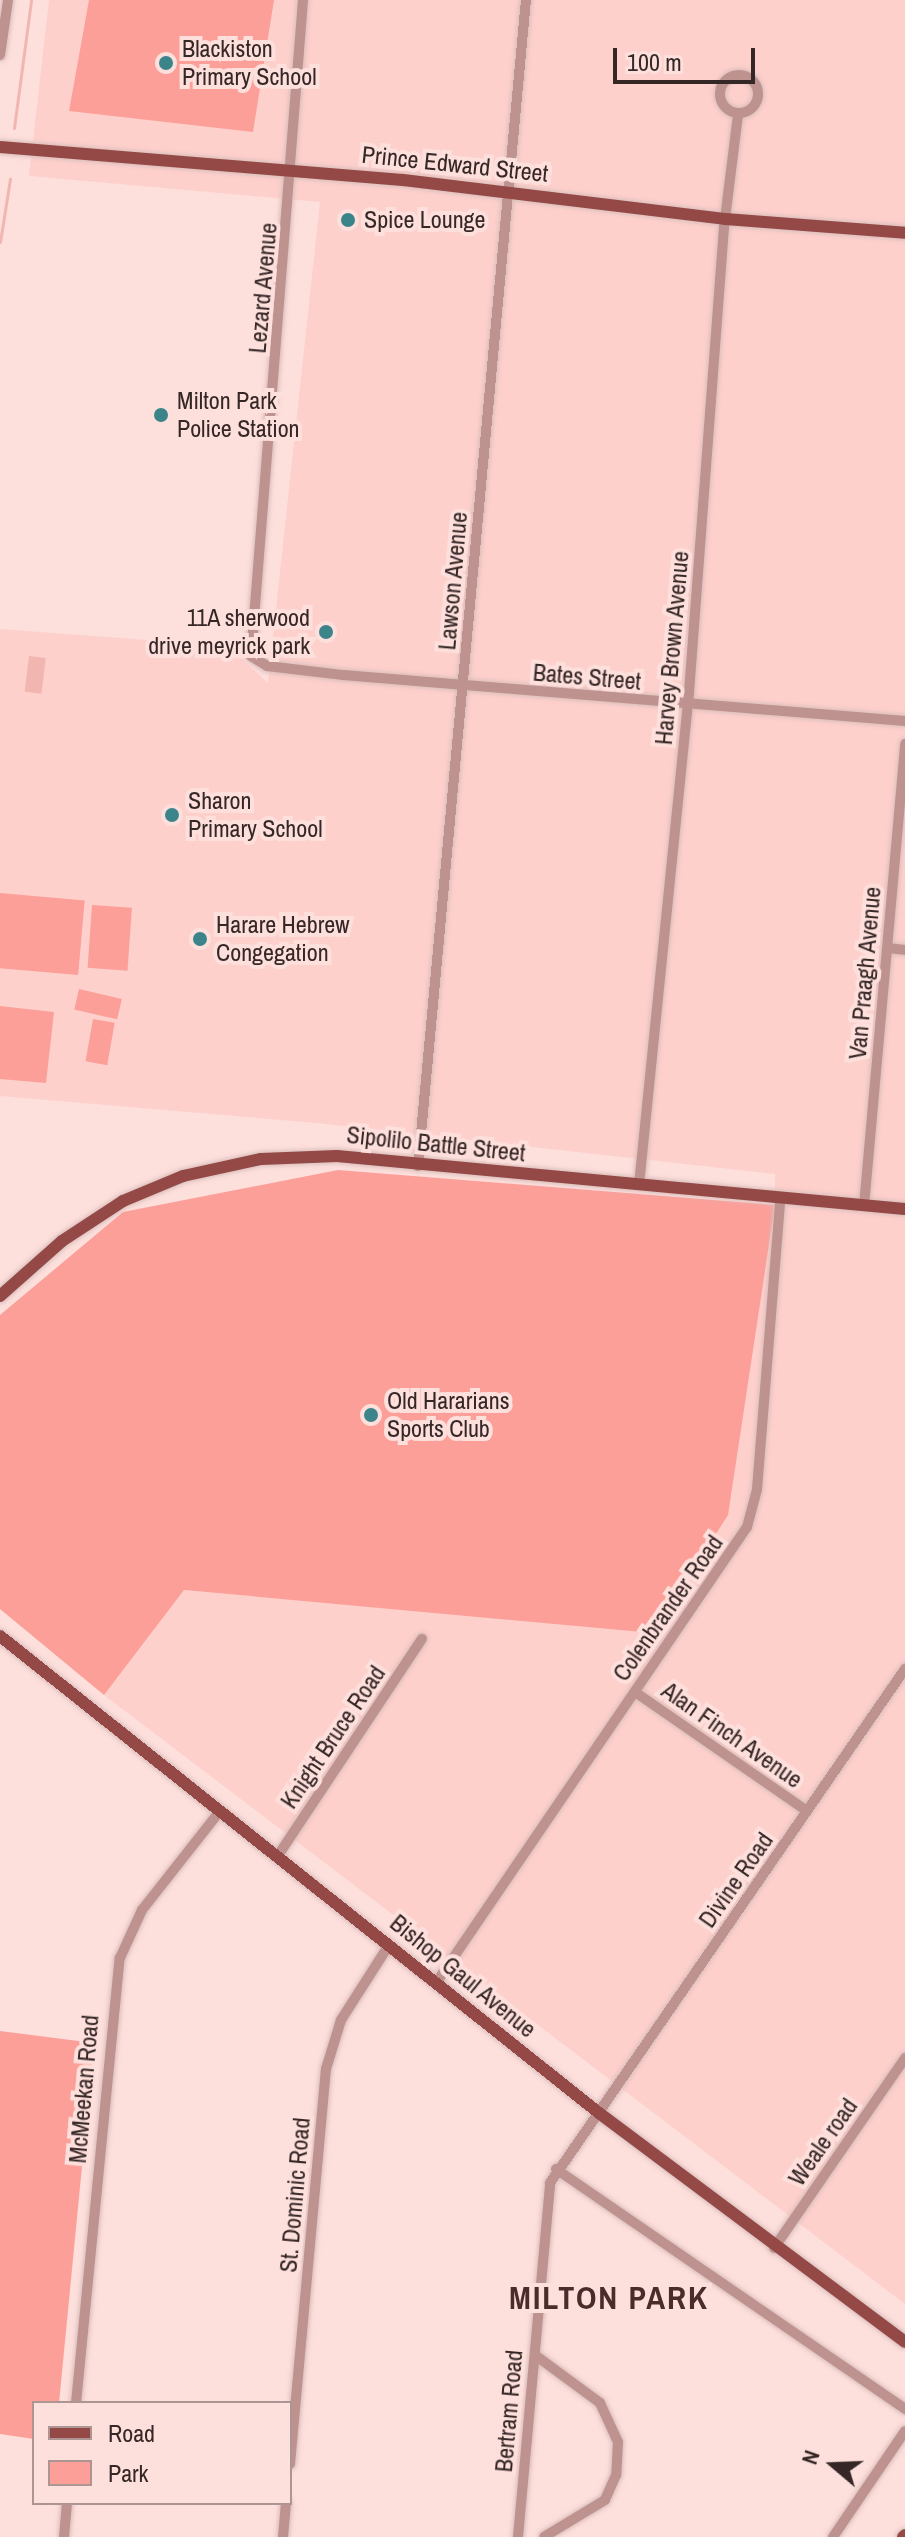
<!DOCTYPE html>
<html>
<head>
<meta charset="utf-8">
<style>
  body { margin:0 }
  #map { position:relative; width:905px; height:2537px; overflow:hidden; background:#fddfdc; font-family:"Archivo Narrow",sans-serif }
  div>[style] { position:absolute }
  .built>* { inset:0; background:#fed0cc }
  .green>* { inset:0; background:#fc9f99; transform-origin:0 0 }
  .water>* { inset:0; background:#f2b6b1; transform-origin:0 0 }
  .stream>* { height:3px; margin:-1.5px; padding:0 1.5px; transform-origin:1.5px; border-radius:1.5px; background:#f2b6b1 }
  .roads { filter:drop-shadow(0 0 2px #d9bebb) drop-shadow(0 0 2px #d9bebb) }
  .minor>* { height:10px; margin:-5px; padding:0 5px; transform-origin:5px; border-radius:5px; background:#be928e }
  .minor>.ring { margin:-5px; padding:0; box-sizing:content-box; background:none; border:10px solid #be928e; border-radius:50% }
  .major>* { height:12px; margin:-6px; padding:0 6px; transform-origin:6px; border-radius:6px; background:#944946 }
  .dots>* { width:22px; height:22px; translate:-50% -50%; box-sizing:border-box; border:4px solid #fddfdc; border-radius:50% }
  span { translate:-50% -50%; white-space:nowrap; text-align:center; line-height:1.15; -webkit-text-stroke:8px #fddfdc; paint-order:stroke }
  .poi-label { font-size:24px; color:#352726 }
  .left { translate:0 -50%; text-align:left }
  .right { translate:-100% -50%; text-align:right }
  .street-label { font-size:24px; color:#352726 }
  .district-label { font-size:32px; color:#4a2d2b; font-weight:700; letter-spacing:2px }
  .legend { position:absolute; left:32px; top:2401px; width:260px; height:104px; box-sizing:border-box; background:#fddfdc; border:2px solid #ad9593; margin:0; padding:10px 14px; list-style:none; font-size:24px; color:#352726 }
  .legend li { display:flex; align-items:center; gap:16px; height:40px }
  .legend b { width:40px; border:2px solid #ad9593 }
  .north { position:absolute; left:793px; top:2425px; width:80px; height:80px; -webkit-text-stroke:6px #fddfdc; paint-order:stroke; rotate:289deg; font-size:22px; font-weight:700; line-height:32px; text-align:center; color:#352726 }
  .north::after { content:''; display:block; margin:auto; width:28px; height:36px; background:#352726; clip-path:polygon(50% 0,100% 100%,50% 72%,0 100%) }
  .scale { position:absolute; left:613px; top:48px; width:142px; height:36px; box-sizing:border-box; border:4px solid #352726; border-top:0; padding-left:10px; font-size:24px; line-height:28px; white-space:nowrap; color:#352726; -webkit-text-stroke:6px #fddfdc; paint-order:stroke }
</style>
</head>
<body>
<div id="map">
  <div class="built">
    <i style="clip-path:polygon(49px 0,905px 0,905px 2304px,104px 1695px,184px 1590px,653px 1632px,775px 1205px,775px 1174px,317px 1123px,0 1096px,0 629px,228px 646px,268px 683px,320px 202px,29px 176px)"></i>
  </div>
  <div class="green">
    <i style="clip-path:polygon(89px 0,274px 0,253px 132px,69px 111px)"></i>
    <i style="left:0;top:893px;width:85px;height:75px;rotate:5deg"></i>
    <i style="left:92px;top:905px;width:40px;height:63px;rotate:4deg"></i>
    <i style="left:79px;top:989px;width:44px;height:21px;rotate:13deg"></i>
    <i style="clip-path:polygon(0 1006px,54px 1012px,46px 1083px,0 1079px)"></i>
    <i style="left:93px;top:1019px;width:22px;height:43px;rotate:10deg"></i>
    <i style="clip-path:polygon(338px 1170px,775px 1205px,728px 1515px,653px 1633px,184px 1590px,104px 1695px,0 1609px,0 1315px,123px 1212px)"></i>
    <i style="clip-path:polygon(0 2031px,94px 2043px,59px 2403px,34px 2403px,34px 2439px,0 2434px)"></i>
  </div>
  <div class="water">
    <i style="left:29px;top:656px;width:17px;height:36px;rotate:7deg"></i>
  </div>
  <div class="stream">
    <i style="left:14px;top:128px;width:129px;rotate:-82.4deg"></i>
    <i style="left:0;top:242px;width:64px;rotate:-81deg"></i>
  </div>
  <div class="roads">
    <div class="minor">
      <i style="left:303px;top:0;width:658px;rotate:94.53deg"></i>
      <i style="left:251px;top:656px;width:19px;rotate:32deg"></i>
      <i style="left:267px;top:666px;width:77px;rotate:6.8deg"></i>
      <i style="left:343px;top:675px;width:564px;rotate:4.68deg"></i>
      <i style="left:0;top:55px;width:56px;rotate:-81.7deg"></i>
      <i class="ring" style="left:720px;top:75px;width:28px;height:28px"></i>
      <i style="left:887px;top:948px;width:18px;rotate:6deg"></i>
      <i style="left:418px;top:1166px;width:1171px;rotate:-84.71deg"></i>
      <i style="left:639px;top:1185px;width:481px;rotate:-84.2deg"></i>
      <i style="left:688px;top:706px;width:488px;rotate:-85.7deg"></i>
      <i style="left:725px;top:219px;width:106px;rotate:-82.9deg"></i>
      <i style="left:864px;top:1206px;width:464px;rotate:-84.9deg"></i>
      <i style="left:635px;top:1692px;width:209px;rotate:34.7deg"></i>
      <i style="left:277px;top:1857px;width:262px;rotate:-56.4deg"></i>
      <i style="left:436px;top:1983px;width:552px;rotate:-55.71deg"></i>
      <i style="left:747px;top:1527px;width:39px;rotate:-75deg"></i>
      <i style="left:757px;top:1489px;width:290px;rotate:-85.4deg"></i>
      <i style="left:556px;top:2169px;width:424px;rotate:34.5deg"></i>
      <i style="left:774px;top:2248px;width:231px;rotate:-55.4deg"></i>
      <i style="left:535px;top:2355px;width:81px;rotate:36.4deg"></i>
      <i style="left:600px;top:2403px;width:43px;rotate:65.2deg"></i>
      <i style="left:618px;top:2442px;width:33px;rotate:93deg"></i>
      <i style="left:616px;top:2475px;width:27px;rotate:114deg"></i>
      <i style="left:605px;top:2500px;width:71px;rotate:148.8deg"></i>
      <i style="left:76px;top:2403px;width:447px;rotate:-84.4deg"></i>
      <i style="left:120px;top:1958px;width:53px;rotate:-65.4deg"></i>
      <i style="left:142px;top:1910px;width:126px;rotate:-51.8deg"></i>
      <i style="left:290px;top:2464px;width:397px;rotate:-84.8deg"></i>
      <i style="left:326px;top:2069px;width:51px;rotate:-73deg"></i>
      <i style="left:341px;top:2020px;width:89px;rotate:-57.4deg"></i>
      <i style="left:64px;top:2537px;width:34px;rotate:-85deg"></i>
      <i style="left:283px;top:2537px;width:34px;rotate:-85deg"></i>
      <i style="left:518px;top:2537px;width:355px;rotate:-84.8deg"></i>
      <i style="left:550px;top:2183px;width:625px;rotate:-55.37deg"></i>
      <i style="left:833px;top:2537px;width:128px;rotate:-55.8deg"></i>
    </div>
    <div class="major">
      <i style="left:0;top:147px;width:404px;rotate:4.7deg"></i>
      <i style="left:403px;top:180px;width:324px;rotate:6.9deg"></i>
      <i style="left:725px;top:219px;width:181px;rotate:4.4deg"></i>
      <i style="left:0;top:1296px;width:83px;rotate:-41.6deg"></i>
      <i style="left:62px;top:1241px;width:73px;rotate:-33.3deg"></i>
      <i style="left:123px;top:1201px;width:65px;rotate:-22.6deg"></i>
      <i style="left:183px;top:1176px;width:80px;rotate:-12.3deg"></i>
      <i style="left:261px;top:1159px;width:76px;rotate:-2.3deg"></i>
      <i style="left:337px;top:1156px;width:570px;rotate:5.33deg"></i>
      <i style="left:0;top:1636px;width:766px;rotate:38.53deg"></i>
      <i style="left:599px;top:2113px;width:382px;rotate:36.8deg"></i>
      <i style="left:903px;top:2537px;width:3px;rotate:-45deg"></i>
    </div>
  </div>
  <div class="dots">
    <i style="left:166px;top:63px;background:#3b8489"></i>
    <i style="left:348px;top:220px;background:#3b8489"></i>
    <i style="left:161px;top:415px;background:#3b8489"></i>
    <i style="left:326px;top:632px;background:#3b8489"></i>
    <i style="left:172px;top:815px;background:#3b8489"></i>
    <i style="left:200px;top:939px;background:#3b8489"></i>
    <i style="left:371px;top:1415px;background:#3b8489"></i>
  </div>
  <div class="poi-label">
    <span class="left" style="left:182px;top:63px">Blackiston<br>Primary School</span>
    <span class="left" style="left:364px;top:220px">Spice Lounge</span>
    <span class="left" style="left:177px;top:415px">Milton Park<br>Police Station</span>
    <span class="right" style="left:310px;top:632px">11A sherwood<br>drive meyrick park</span>
    <span class="left" style="left:188px;top:815px">Sharon<br>Primary School</span>
    <span class="left" style="left:216px;top:939px">Harare Hebrew<br>Congegation</span>
    <span class="left" style="left:387px;top:1415px">Old Hararians<br>Sports Club</span>
  </div>
  <div class="street-label">
    <span style="left:455px;top:164px;rotate:6deg">Prince Edward Street</span>
    <span style="left:263px;top:288px;rotate:-85deg">Lezard Avenue</span>
    <span style="left:453px;top:581px;rotate:-85deg">Lawson Avenue</span>
    <span style="left:672px;top:648px;rotate:-85deg">Harvey Brown Avenue</span>
    <span style="left:587px;top:677px;rotate:5deg">Bates Street</span>
    <span style="left:865px;top:973px;rotate:-85deg">Van Praagh Avenue</span>
    <span style="left:436px;top:1144px;rotate:6deg">Sipolilo Battle Street</span>
    <span style="left:668px;top:1608px;rotate:-55deg">Colenbrander Road</span>
    <span style="left:732px;top:1735px;rotate:35deg">Alan Finch Avenue</span>
    <span style="left:333px;top:1737px;rotate:-56deg">Knight Bruce Road</span>
    <span style="left:736px;top:1880px;rotate:-55deg">Divine Road</span>
    <span style="left:463px;top:1976px;rotate:39deg">Bishop Gaul Avenue</span>
    <span style="left:84px;top:2089px;rotate:-85deg">McMeekan Road</span>
    <span style="left:823px;top:2142px;rotate:-55deg">Weale road</span>
    <span style="left:295px;top:2195px;rotate:-85deg">St. Dominic Road</span>
    <span style="left:509px;top:2411px;rotate:-85deg">Bertram Road</span>
  </div>
  <div class="district-label">
    <span style="left:609px;top:2298px">MILTON PARK</span>
  </div>
  <ul class="legend">
  <li><b style="height:10px;background:#944946"></b>Road</li>
  <li><b style="height:22px;background:#fc9f99"></b>Park</li>
  </ul>
  <div class="north">N</div>
  <div class="scale">100 m</div>
</div>
</body>
</html>
